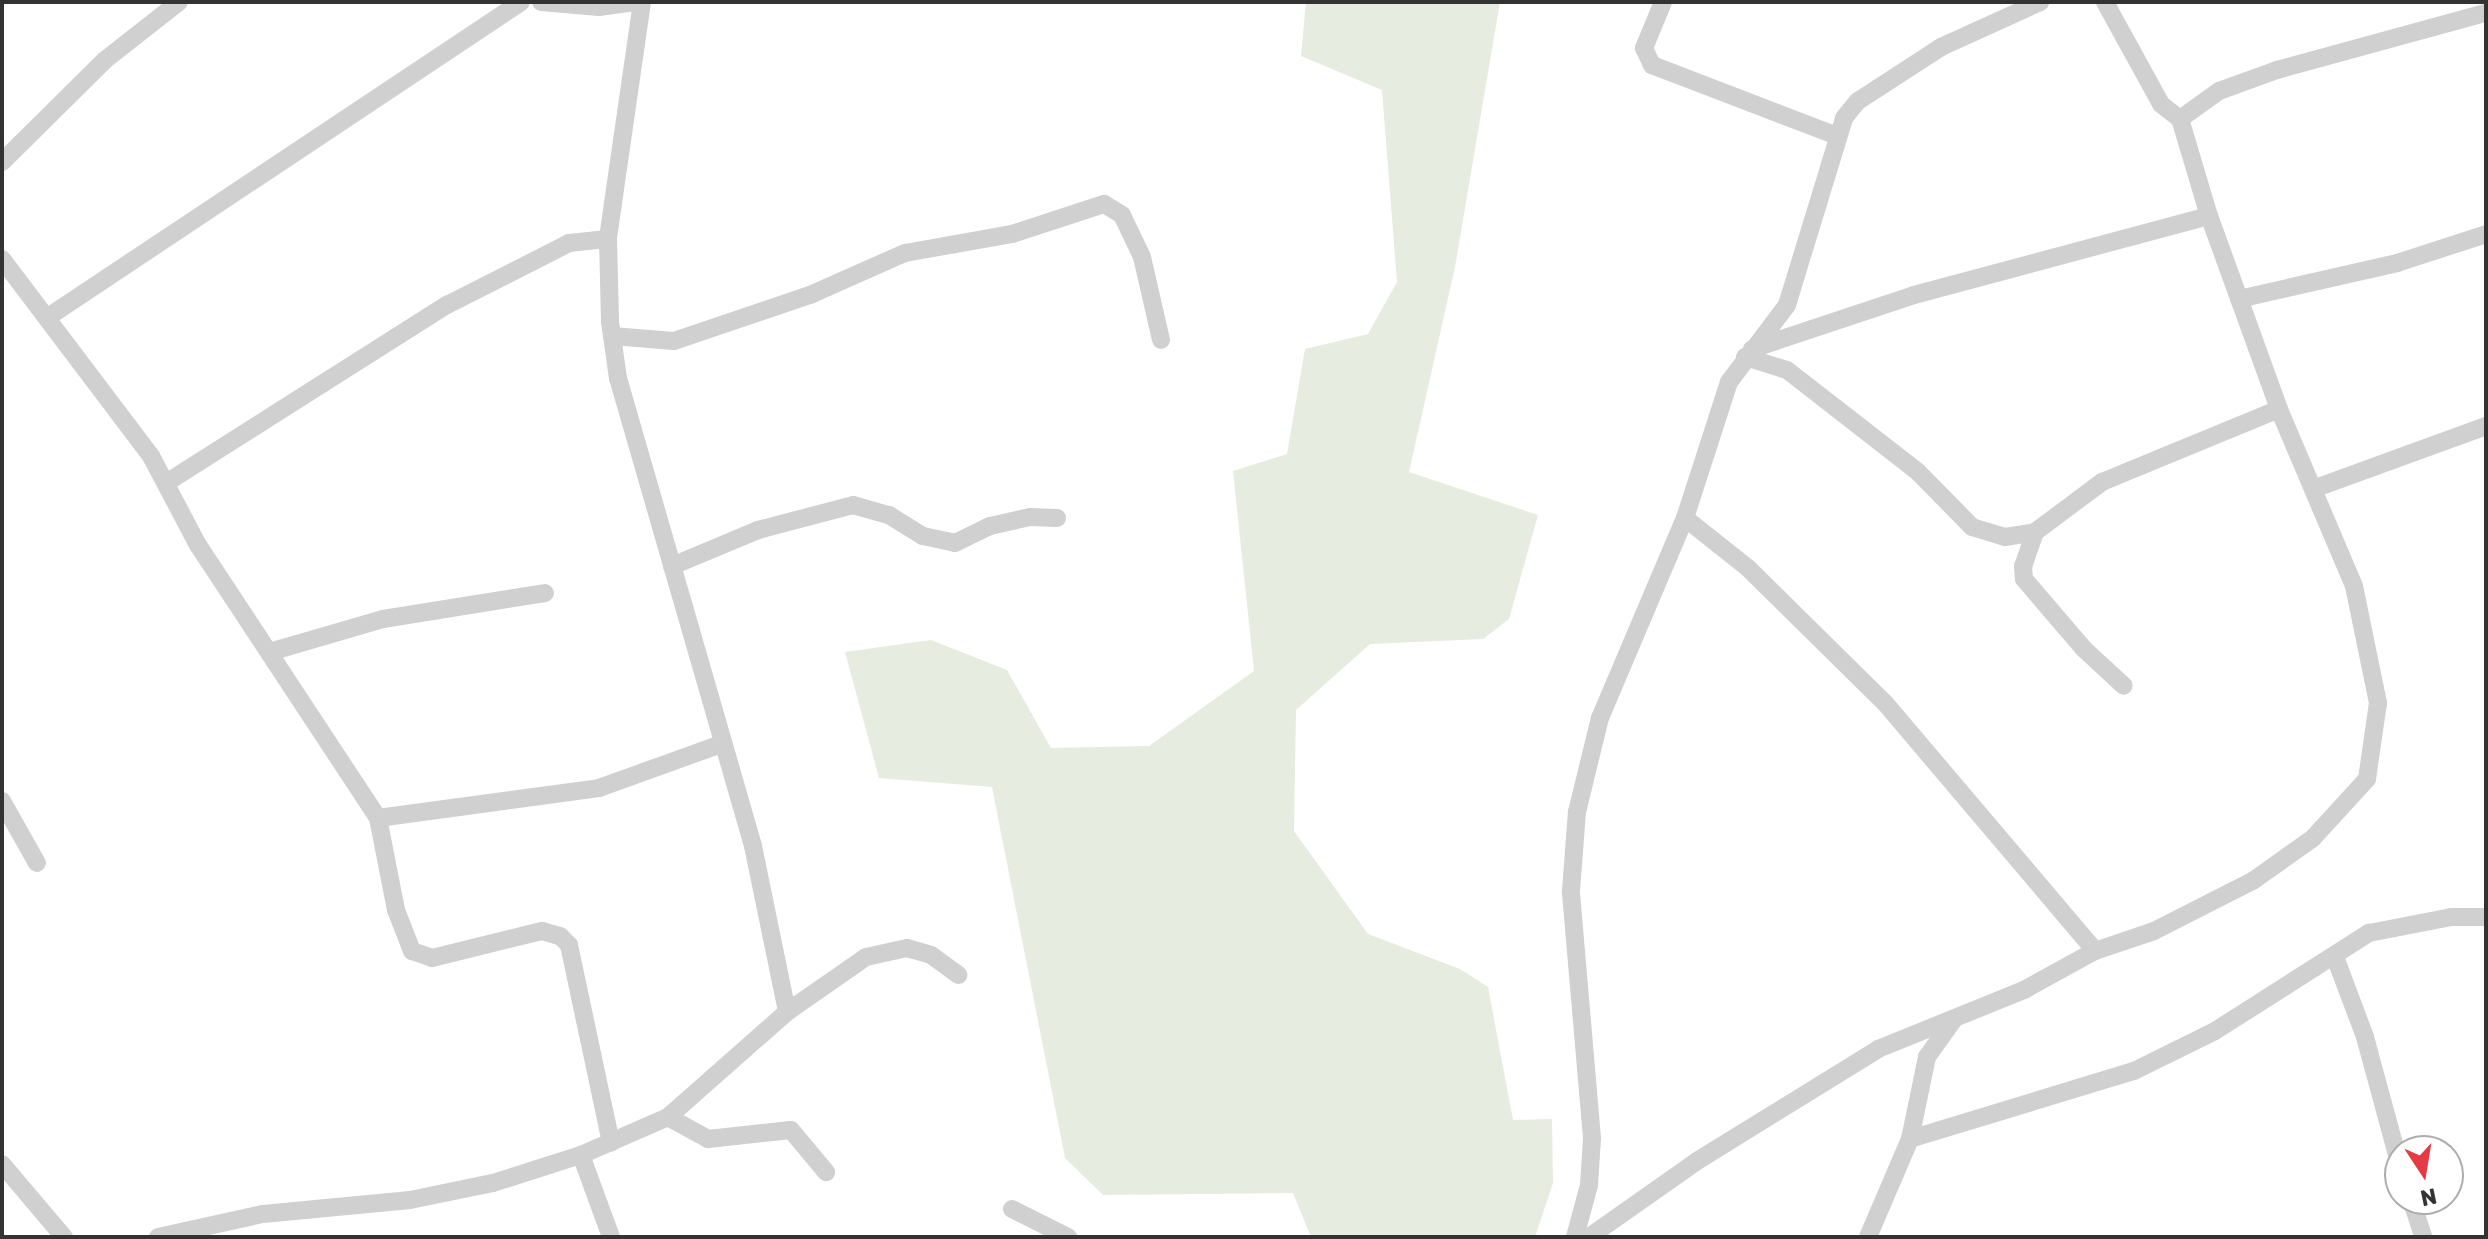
<!DOCTYPE html>
<html>
<head>
<meta charset="utf-8">
<style>
  body { margin:0 }
  #map { position:relative; width:2488px; height:1239px; overflow:hidden; background:#fff; font-family:Rubik,sans-serif }
  div>[style] { position:absolute }
  .green>* { inset:0; background:#e6ecdf }
  .street>* { height:18px; margin:-9px; padding:0 9px; transform-origin:9px; border-radius:9px; background:#d0d0d0 }
  span { translate:-50% -50%; white-space:nowrap; text-align:center; line-height:1.15; -webkit-text-stroke:8px #fff; paint-order:stroke }
  .frame { position:absolute; inset:0; border:4px solid #333; pointer-events:none }
  .north { position:absolute; left:2384px; top:1135px; width:80px; height:80px; box-sizing:border-box; background:#fff; border:2px solid #adadad; border-radius:50%; rotate:168deg; font-size:22px; font-weight:700; line-height:32px; text-align:center; color:#333 }
  .north::after { content:''; display:block; margin:auto; width:28px; height:36px; background:#e63946; clip-path:polygon(50% 0,100% 100%,50% 72%,0 100%) }
</style>
</head>
<body>
<div id="map">
  <div class="green">
    <i style="clip-path:polygon(1306px 2px,1500px 2px,1455px 267px,1409px 472px,1538px 515px,1509px 619px,1483px 639px,1370px 644px,1296px 710px,1294px 831px,1368px 934px,1460px 969px,1488px 987px,1513px 1120px,1552px 1119px,1553px 1183px,1535px 1237px,1311px 1237px,1293px 1193px,1103px 1195px,1065px 1158px,992px 787px,879px 778px,845px 652px,931px 640px,1007px 670px,1051px 748px,1149px 746px,1254px 671px,1233px 471px,1287px 454px,1305px 349px,1368px 334px,1397px 282px,1382px 90px,1301px 56px)"></i>
  </div>
  <div class="street">
    <i style="left:541px;top:2px;width:58px;rotate:4.9deg"></i>
    <i style="left:599px;top:7px;width:36px;rotate:-8deg"></i>
    <i style="left:642px;top:2px;width:239px;rotate:98.2deg"></i>
    <i style="left:608px;top:239px;width:83px;rotate:88.6deg"></i>
    <i style="left:610px;top:322px;width:57px;rotate:81.9deg"></i>
    <i style="left:618px;top:378px;width:487px;rotate:73.9deg"></i>
    <i style="left:753px;top:846px;width:169px;rotate:78.4deg"></i>
    <i style="left:1663px;top:2px;width:50px;rotate:112.4deg"></i>
    <i style="left:1644px;top:48px;width:19px;rotate:65deg"></i>
    <i style="left:1652px;top:65px;width:198px;rotate:21deg"></i>
    <i style="left:2180px;top:119px;width:48px;rotate:-35.7deg"></i>
    <i style="left:2219px;top:91px;width:62px;rotate:-19.9deg"></i>
    <i style="left:2277px;top:70px;width:217px;rotate:-15.3deg"></i>
    <i style="left:2px;top:162px;width:145px;rotate:-44.7deg"></i>
    <i style="left:105px;top:60px;width:94px;rotate:-38.1deg"></i>
    <i style="left:2px;top:259px;width:247px;rotate:52.9deg"></i>
    <i style="left:151px;top:456px;width:101px;rotate:62.2deg"></i>
    <i style="left:198px;top:545px;width:327px;rotate:56.6deg"></i>
    <i style="left:378px;top:818px;width:94px;rotate:78.9deg"></i>
    <i style="left:396px;top:910px;width:44px;rotate:68.7deg"></i>
    <i style="left:412px;top:951px;width:21px;rotate:19deg"></i>
    <i style="left:432px;top:958px;width:113px;rotate:-13.8deg"></i>
    <i style="left:542px;top:931px;width:19px;rotate:16deg"></i>
    <i style="left:560px;top:936px;width:13px;rotate:45deg"></i>
    <i style="left:569px;top:945px;width:202px;rotate:78deg"></i>
    <i style="left:2239px;top:299px;width:162px;rotate:-12.8deg"></i>
    <i style="left:2397px;top:263px;width:94px;rotate:-18deg"></i>
    <i style="left:48px;top:317px;width:568px;rotate:-33.66deg"></i>
    <i style="left:612px;top:336px;width:62px;rotate:4.6deg"></i>
    <i style="left:674px;top:341px;width:144px;rotate:-18.7deg"></i>
    <i style="left:810px;top:295px;width:104px;rotate:-23.9deg"></i>
    <i style="left:905px;top:253px;width:109px;rotate:-10.1deg"></i>
    <i style="left:1012px;top:234px;width:97px;rotate:-18.1deg"></i>
    <i style="left:1104px;top:204px;width:21px;rotate:31deg"></i>
    <i style="left:1122px;top:215px;width:47px;rotate:64.5deg"></i>
    <i style="left:1142px;top:257px;width:85px;rotate:77.1deg"></i>
    <i style="left:1752px;top:349px;width:171px;rotate:-18.4deg"></i>
    <i style="left:1914px;top:295px;width:305px;rotate:-15deg"></i>
    <i style="left:1745px;top:357px;width:44px;rotate:17.2deg"></i>
    <i style="left:1787px;top:370px;width:166px;rotate:37.9deg"></i>
    <i style="left:1918px;top:472px;width:77px;rotate:45.5deg"></i>
    <i style="left:1972px;top:527px;width:34px;rotate:17deg"></i>
    <i style="left:2005px;top:537px;width:30px;rotate:-9deg"></i>
    <i style="left:2035px;top:532px;width:84px;rotate:-36.7deg"></i>
    <i style="left:2102px;top:482px;width:191px;rotate:-22.4deg"></i>
    <i style="left:166px;top:483px;width:333px;rotate:-32.4deg"></i>
    <i style="left:447px;top:305px;width:137px;rotate:-26.9deg"></i>
    <i style="left:569px;top:243px;width:39px;rotate:-6deg"></i>
    <i style="left:2313px;top:489px;width:184px;rotate:-20deg"></i>
    <i style="left:1685px;top:518px;width:80px;rotate:38.4deg"></i>
    <i style="left:1748px;top:568px;width:192px;rotate:44.6deg"></i>
    <i style="left:1885px;top:703px;width:325px;rotate:49.7deg"></i>
    <i style="left:2035px;top:532px;width:36px;rotate:109deg"></i>
    <i style="left:2023px;top:566px;width:13px;rotate:86deg"></i>
    <i style="left:2024px;top:579px;width:92px;rotate:49.4deg"></i>
    <i style="left:2084px;top:649px;width:54px;rotate:42.8deg"></i>
    <i style="left:672px;top:566px;width:93px;rotate:-22.7deg"></i>
    <i style="left:758px;top:530px;width:98px;rotate:-14.7deg"></i>
    <i style="left:853px;top:505px;width:37px;rotate:16deg"></i>
    <i style="left:889px;top:515px;width:40px;rotate:32deg"></i>
    <i style="left:923px;top:536px;width:33px;rotate:12deg"></i>
    <i style="left:955px;top:543px;width:39px;rotate:-26deg"></i>
    <i style="left:990px;top:526px;width:41px;rotate:-12.7deg"></i>
    <i style="left:1030px;top:517px;width:27px;rotate:2deg"></i>
    <i style="left:273px;top:651px;width:115px;rotate:-16.2deg"></i>
    <i style="left:383px;top:619px;width:164px;rotate:-9.1deg"></i>
    <i style="left:2px;top:801px;width:71px;rotate:60.6deg"></i>
    <i style="left:378px;top:818px;width:223px;rotate:-7.7deg"></i>
    <i style="left:599px;top:788px;width:130px;rotate:-19.8deg"></i>
    <i style="left:2335px;top:957px;width:85px;rotate:69.4deg"></i>
    <i style="left:2365px;top:1037px;width:134px;rotate:74.8deg"></i>
    <i style="left:668px;top:1117px;width:46px;rotate:28.8deg"></i>
    <i style="left:708px;top:1139px;width:83px;rotate:-6.2deg"></i>
    <i style="left:791px;top:1130px;width:55px;rotate:50.2deg"></i>
    <i style="left:1910px;top:1139px;width:234px;rotate:-16.9deg"></i>
    <i style="left:2134px;top:1071px;width:90px;rotate:-26.3deg"></i>
    <i style="left:2215px;top:1031px;width:183px;rotate:-32.5deg"></i>
    <i style="left:2369px;top:933px;width:84px;rotate:-11deg"></i>
    <i style="left:2451px;top:917px;width:35px"></i>
    <i style="left:581px;top:1155px;width:87px;rotate:69.9deg"></i>
    <i style="left:2px;top:1164px;width:96px;rotate:49.7deg"></i>
    <i style="left:2411px;top:1199px;width:40px;rotate:72deg"></i>
    <i style="left:1012px;top:1209px;width:63px;rotate:26.6deg"></i>
    <i style="left:158px;top:1237px;width:107px;rotate:-12.4deg"></i>
    <i style="left:263px;top:1214px;width:148px;rotate:-5.4deg"></i>
    <i style="left:410px;top:1200px;width:85px;rotate:-11.6deg"></i>
    <i style="left:493px;top:1183px;width:92px;rotate:-17.7deg"></i>
    <i style="left:581px;top:1155px;width:95px;rotate:-23.6deg"></i>
    <i style="left:668px;top:1117px;width:159px;rotate:-41.4deg"></i>
    <i style="left:787px;top:1012px;width:96px;rotate:-34.8deg"></i>
    <i style="left:866px;top:957px;width:42px;rotate:-12.4deg"></i>
    <i style="left:907px;top:948px;width:25px;rotate:16deg"></i>
    <i style="left:931px;top:955px;width:34px;rotate:36deg"></i>
    <i style="left:1575px;top:1237px;width:54px;rotate:-74.9deg"></i>
    <i style="left:1589px;top:1185px;width:47px;rotate:-86.3deg"></i>
    <i style="left:1592px;top:1138px;width:248px;rotate:-94.9deg"></i>
    <i style="left:1571px;top:891px;width:79px;rotate:-85.7deg"></i>
    <i style="left:1577px;top:812px;width:97px;rotate:-76.3deg"></i>
    <i style="left:1600px;top:718px;width:217px;rotate:-67deg"></i>
    <i style="left:1685px;top:518px;width:143px;rotate:-72.1deg"></i>
    <i style="left:1729px;top:382px;width:96px;rotate:-53deg"></i>
    <i style="left:1787px;top:305px;width:195px;rotate:-73deg"></i>
    <i style="left:1844px;top:118px;width:22px;rotate:-51deg"></i>
    <i style="left:1858px;top:101px;width:99px;rotate:-33deg"></i>
    <i style="left:1941px;top:47px;width:109px;rotate:-24.4deg"></i>
    <i style="left:1589px;top:1237px;width:132px;rotate:-35.1deg"></i>
    <i style="left:1697px;top:1161px;width:213px;rotate:-31.7deg"></i>
    <i style="left:1878px;top:1049px;width:157px;rotate:-22deg"></i>
    <i style="left:2024px;top:990px;width:81px;rotate:-28.8deg"></i>
    <i style="left:2095px;top:951px;width:62px;rotate:-18.7deg"></i>
    <i style="left:2154px;top:931px;width:112px;rotate:-27deg"></i>
    <i style="left:2254px;top:880px;width:72px;rotate:-35.4deg"></i>
    <i style="left:2313px;top:838px;width:80px;rotate:-47.5deg"></i>
    <i style="left:2367px;top:779px;width:77px;rotate:-81.8deg"></i>
    <i style="left:2378px;top:703px;width:119px;rotate:-101.6deg"></i>
    <i style="left:2354px;top:586px;width:192px;rotate:-113deg"></i>
    <i style="left:2279px;top:409px;width:205px;rotate:-109.9deg"></i>
    <i style="left:2209px;top:216px;width:101px;rotate:-106.6deg"></i>
    <i style="left:2180px;top:119px;width:24px;rotate:-142deg"></i>
    <i style="left:2161px;top:104px;width:116px;rotate:-118.8deg"></i>
    <i style="left:1868px;top:1237px;width:107px;rotate:-66.8deg"></i>
    <i style="left:1910px;top:1139px;width:84px;rotate:-78.3deg"></i>
    <i style="left:1927px;top:1057px;width:47px;rotate:-54.6deg"></i>
  </div>
  <div class="frame"></div>
  <div class="north">N</div>
</div>
</body>
</html>
